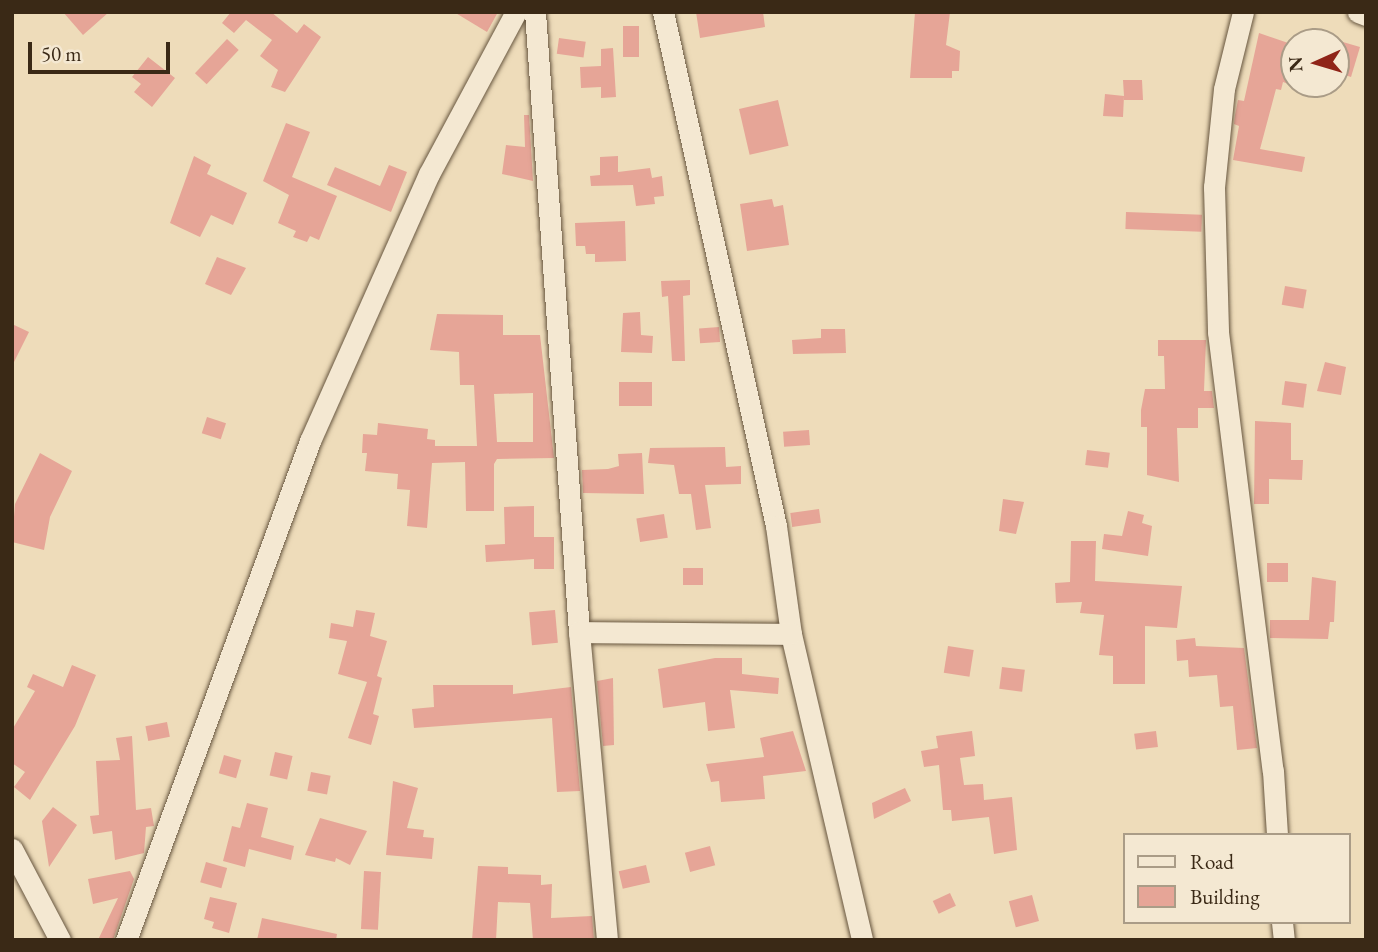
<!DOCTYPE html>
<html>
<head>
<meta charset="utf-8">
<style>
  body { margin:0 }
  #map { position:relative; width:1378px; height:952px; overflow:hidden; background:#eedcba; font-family:"EB Garamond",serif }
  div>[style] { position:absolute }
  .building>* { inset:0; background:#e6a597; transform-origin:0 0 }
  .roads { filter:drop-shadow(0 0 2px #67563f) drop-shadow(0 0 2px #67563f) }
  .minor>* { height:21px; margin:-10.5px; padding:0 10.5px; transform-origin:10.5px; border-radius:10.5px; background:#f4e8d2 }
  span { translate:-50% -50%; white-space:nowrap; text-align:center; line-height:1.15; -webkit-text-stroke:7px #f4e8d2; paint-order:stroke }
  .frame { position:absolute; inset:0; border:14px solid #3a2916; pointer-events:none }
  .legend { position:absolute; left:1123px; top:833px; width:228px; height:91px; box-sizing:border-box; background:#f4e8d2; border:2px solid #aa9c87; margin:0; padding:9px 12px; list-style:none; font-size:21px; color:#3a2916 }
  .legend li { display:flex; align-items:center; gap:14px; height:35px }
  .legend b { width:35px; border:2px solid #aa9c87 }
  .north { position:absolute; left:1280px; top:28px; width:70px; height:70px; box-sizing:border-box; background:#f4e8d2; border:2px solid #aa9c87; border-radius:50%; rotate:266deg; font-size:19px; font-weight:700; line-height:28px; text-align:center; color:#3a2916 }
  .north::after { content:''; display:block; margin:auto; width:24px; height:32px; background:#8f2418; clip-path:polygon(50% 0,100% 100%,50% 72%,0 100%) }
  .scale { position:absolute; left:28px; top:42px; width:142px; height:32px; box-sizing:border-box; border:4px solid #3a2916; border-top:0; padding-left:9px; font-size:21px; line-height:24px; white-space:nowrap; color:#3a2916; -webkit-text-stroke:5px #f4e8d2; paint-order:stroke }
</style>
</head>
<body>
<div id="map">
  <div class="building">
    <i style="clip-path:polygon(63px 12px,109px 12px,83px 35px)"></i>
    <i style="clip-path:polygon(231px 12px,271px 12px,297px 33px,304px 24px,321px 37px,285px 92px,271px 87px,278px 70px,260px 56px,272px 40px,246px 20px,234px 33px,222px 23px)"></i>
    <i style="clip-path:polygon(454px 12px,498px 12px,487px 32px)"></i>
    <i style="clip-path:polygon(696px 12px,763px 12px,765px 27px,700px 38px)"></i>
    <i style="clip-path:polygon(915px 12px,950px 12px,946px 45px,960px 51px,959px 71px,952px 71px,952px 78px,910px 78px)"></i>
    <i style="left:623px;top:26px;width:16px;height:31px"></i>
    <i style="clip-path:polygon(1259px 33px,1294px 45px,1294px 86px,1283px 82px,1281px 90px,1276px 89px,1260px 149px,1305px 157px,1302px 172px,1233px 160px,1239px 126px,1234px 124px,1235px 115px,1238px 100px,1244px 101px)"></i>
    <i style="left:559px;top:38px;width:27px;height:16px;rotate:8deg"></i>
    <i style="left:227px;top:39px;width:16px;height:47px;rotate:43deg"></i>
    <i style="clip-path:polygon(1336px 40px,1360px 47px,1351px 77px,1336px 72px)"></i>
    <i style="clip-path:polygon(613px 48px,616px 97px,601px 98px,601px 87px,581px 88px,580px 67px,601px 66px,601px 49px)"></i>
    <i style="clip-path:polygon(148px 57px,175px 78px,152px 107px,134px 92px,141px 84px,132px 77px)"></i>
    <i style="clip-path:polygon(1123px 80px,1142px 80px,1143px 100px,1124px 100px,1124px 96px,1123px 117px,1103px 116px,1105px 94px,1124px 96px)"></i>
    <i style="left:778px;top:100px;width:47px;height:40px;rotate:77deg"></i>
    <i style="clip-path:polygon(524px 115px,529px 115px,533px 181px,502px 174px,506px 145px,525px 147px)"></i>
    <i style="clip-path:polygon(286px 123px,310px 132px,292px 177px,337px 196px,319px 240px,310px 236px,307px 242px,293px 237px,296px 231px,278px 223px,289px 195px,263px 181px)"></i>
    <i style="clip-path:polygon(194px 156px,211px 165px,207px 174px,247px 193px,233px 225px,211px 215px,200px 237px,170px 223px)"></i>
    <i style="clip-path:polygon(618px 156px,618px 172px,650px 168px,652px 178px,662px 176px,664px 196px,654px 197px,655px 204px,636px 206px,633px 185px,591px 186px,590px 176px,600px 175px,600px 157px)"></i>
    <i style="clip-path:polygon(389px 165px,407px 172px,391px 212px,327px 185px,335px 167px,380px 186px)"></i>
    <i style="clip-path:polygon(772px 199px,774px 207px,783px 205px,789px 245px,747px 251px,740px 204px)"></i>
    <i style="left:1126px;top:212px;width:76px;height:17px;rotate:2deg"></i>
    <i style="clip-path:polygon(625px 221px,626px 261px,595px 262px,595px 254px,586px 254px,585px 246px,576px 246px,575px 223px)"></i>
    <i style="clip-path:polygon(217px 257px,246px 268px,231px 295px,205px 284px)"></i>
    <i style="clip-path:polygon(690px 280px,690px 295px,683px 296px,685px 361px,672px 361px,668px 296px,662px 297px,661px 281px)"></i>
    <i style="left:1285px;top:286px;width:22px;height:19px;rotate:10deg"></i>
    <i style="clip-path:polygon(640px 312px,641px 335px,653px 336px,652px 353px,621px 352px,623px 313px)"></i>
    <i style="clip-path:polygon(evenodd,437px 314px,503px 315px,503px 335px,540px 335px,554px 458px,497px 459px,494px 464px,494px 511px,466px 511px,465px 462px,432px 463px,427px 528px,407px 526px,410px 490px,397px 489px,398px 474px,365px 471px,367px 453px,362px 453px,363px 434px,377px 435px,378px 423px,428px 429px,427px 439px,435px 440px,435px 446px,477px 446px,474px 385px,460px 385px,459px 352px,430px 350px,437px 314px,533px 393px,533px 442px,497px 442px,494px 394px,533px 393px)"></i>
    <i style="clip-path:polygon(12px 324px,29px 332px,12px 366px)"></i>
    <i style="left:719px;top:327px;width:15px;height:20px;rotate:86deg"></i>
    <i style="clip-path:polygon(821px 329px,845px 329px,846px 353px,793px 354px,792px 340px,821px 338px)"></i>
    <i style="clip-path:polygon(1158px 340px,1206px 340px,1204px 391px,1212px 391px,1214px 408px,1198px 408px,1198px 428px,1177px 428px,1179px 482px,1147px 475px,1147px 427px,1141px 427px,1141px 410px,1145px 389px,1165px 389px,1164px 356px,1158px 356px)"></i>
    <i style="clip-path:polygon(1325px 362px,1346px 367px,1341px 395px,1317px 391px)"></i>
    <i style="left:1285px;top:381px;width:22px;height:24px;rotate:8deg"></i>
    <i style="left:619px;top:382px;width:33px;height:24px"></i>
    <i style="left:207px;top:417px;width:20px;height:17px;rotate:18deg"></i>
    <i style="clip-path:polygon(1255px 421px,1291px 423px,1291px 460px,1303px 460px,1302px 480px,1269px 479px,1269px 504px,1254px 504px)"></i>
    <i style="left:809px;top:430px;width:15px;height:26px;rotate:86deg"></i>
    <i style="clip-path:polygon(725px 447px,726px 467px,741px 466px,741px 484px,705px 485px,711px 528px,696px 530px,691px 494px,679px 494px,674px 465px,648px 463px,650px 448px)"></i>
    <i style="left:1087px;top:450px;width:23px;height:15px;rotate:7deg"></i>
    <i style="clip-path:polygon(40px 453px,72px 471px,50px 517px,44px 550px,12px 542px,15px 504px)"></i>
    <i style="clip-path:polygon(642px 453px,644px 494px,583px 493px,582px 470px,608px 469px,619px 466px,618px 454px)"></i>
    <i style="clip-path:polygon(1003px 499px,1024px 502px,1016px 534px,999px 531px)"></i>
    <i style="clip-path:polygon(534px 506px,534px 537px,554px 537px,554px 569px,534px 569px,534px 559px,486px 562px,485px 545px,505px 544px,504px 507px)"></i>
    <i style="left:819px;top:509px;width:14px;height:29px;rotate:82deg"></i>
    <i style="clip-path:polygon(1128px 511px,1144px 515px,1142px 523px,1152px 526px,1148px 556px,1102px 549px,1104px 534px,1122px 536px)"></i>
    <i style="left:664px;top:514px;width:24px;height:28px;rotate:81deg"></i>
    <i style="clip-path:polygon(1071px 541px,1096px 541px,1095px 581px,1182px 586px,1177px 628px,1145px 626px,1145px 684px,1113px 684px,1113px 656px,1099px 655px,1104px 615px,1080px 613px,1082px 602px,1056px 603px,1055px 583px,1070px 582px)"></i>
    <i style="left:1288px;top:563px;width:19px;height:21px;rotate:90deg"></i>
    <i style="left:683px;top:568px;width:20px;height:17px"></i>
    <i style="clip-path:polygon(1312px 577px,1336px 581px,1334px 622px,1330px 622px,1328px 639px,1270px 638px,1270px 620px,1309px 620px)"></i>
    <i style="clip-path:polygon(356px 610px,375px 613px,370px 636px,387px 641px,377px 676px,382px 678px,373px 714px,379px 716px,371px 745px,348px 738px,367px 682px,338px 674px,347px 641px,329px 638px,331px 623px,353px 627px)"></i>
    <i style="left:555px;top:610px;width:33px;height:26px;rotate:85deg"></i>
    <i style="clip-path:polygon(1195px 638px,1196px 646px,1244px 648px,1257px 748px,1237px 750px,1233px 706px,1220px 707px,1217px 675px,1189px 677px,1188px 660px,1177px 661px,1176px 640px)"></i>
    <i style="left:948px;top:646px;width:26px;height:27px;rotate:9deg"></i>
    <i style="clip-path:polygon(715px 658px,742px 658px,742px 674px,779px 678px,778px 694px,730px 690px,735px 728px,708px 731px,705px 702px,663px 708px,658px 669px)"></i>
    <i style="clip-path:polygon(72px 665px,96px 675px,75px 726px,30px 800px,14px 787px,25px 772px,12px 763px,12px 730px,35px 691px,27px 687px,33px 674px,63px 687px)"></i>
    <i style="left:1002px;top:667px;width:23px;height:22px;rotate:7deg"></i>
    <i style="clip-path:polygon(613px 678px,614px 745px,603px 746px,597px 681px)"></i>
    <i style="clip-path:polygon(433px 685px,513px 685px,513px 694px,571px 687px,580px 791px,557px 792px,552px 718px,414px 728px,412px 709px,434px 707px)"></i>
    <i style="left:167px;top:722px;width:15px;height:22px;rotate:79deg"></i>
    <i style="clip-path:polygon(793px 731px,806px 771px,763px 776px,765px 799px,721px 802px,719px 781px,711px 782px,706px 764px,764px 757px,760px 738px)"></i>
    <i style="clip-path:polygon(972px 731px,975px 756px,960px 758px,964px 785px,983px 784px,984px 800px,1012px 797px,1017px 850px,994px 854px,989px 817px,952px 821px,951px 810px,943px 810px,939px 765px,924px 767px,921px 751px,938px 748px,936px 736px)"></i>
    <i style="left:1156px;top:731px;width:16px;height:22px;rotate:83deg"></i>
    <i style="clip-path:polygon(132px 736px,136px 810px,151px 808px,154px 826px,146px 827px,144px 853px,115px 860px,112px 831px,93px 834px,90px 816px,99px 815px,96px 761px,120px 760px,116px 738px)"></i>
    <i style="left:275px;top:752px;width:18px;height:24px;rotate:13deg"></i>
    <i style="left:224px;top:755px;width:18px;height:19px;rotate:16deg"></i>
    <i style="left:311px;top:772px;width:20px;height:19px;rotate:11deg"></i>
    <i style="clip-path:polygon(393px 781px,418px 788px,407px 828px,424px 830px,423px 837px,434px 838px,432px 859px,386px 855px)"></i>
    <i style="clip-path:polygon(905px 788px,911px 801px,874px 819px,872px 803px)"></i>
    <i style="clip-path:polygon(247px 803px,268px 808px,261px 837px,294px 846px,291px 860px,249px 849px,245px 867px,223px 861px,232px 826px,240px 828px)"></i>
    <i style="clip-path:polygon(53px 807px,77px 825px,49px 867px,42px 821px)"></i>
    <i style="clip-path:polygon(320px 818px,367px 831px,350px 865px,336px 858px,335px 862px,305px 855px)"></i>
    <i style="left:710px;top:846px;width:20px;height:26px;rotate:75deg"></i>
    <i style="left:206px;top:862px;width:22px;height:21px;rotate:16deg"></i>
    <i style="left:646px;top:865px;width:18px;height:28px;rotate:77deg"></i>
    <i style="clip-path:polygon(478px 866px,508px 867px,508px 874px,541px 875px,541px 885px,552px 884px,551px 918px,592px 916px,594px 940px,533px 940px,530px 903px,498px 902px,496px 940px,472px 940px)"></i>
    <i style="clip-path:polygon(130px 871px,134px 879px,113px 940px,98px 940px,118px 898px,93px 904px,88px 879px)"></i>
    <i style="left:364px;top:871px;width:17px;height:58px;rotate:3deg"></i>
    <i style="left:950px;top:893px;width:14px;height:19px;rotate:65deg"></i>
    <i style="left:1032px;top:895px;width:27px;height:24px;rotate:75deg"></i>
    <i style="clip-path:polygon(210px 897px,237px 903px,229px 933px,212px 928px,214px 922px,204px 919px)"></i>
    <i style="clip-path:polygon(262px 918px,337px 934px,336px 940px,257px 940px)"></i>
  </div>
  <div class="roads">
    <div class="minor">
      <i style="left:535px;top:12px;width:622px;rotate:85.94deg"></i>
      <i style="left:579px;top:632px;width:309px;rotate:84.8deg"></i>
      <i style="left:663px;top:12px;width:526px;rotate:77.6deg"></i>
      <i style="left:776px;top:526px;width:109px;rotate:82.1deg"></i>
      <i style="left:791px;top:634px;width:314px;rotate:76.9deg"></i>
      <i style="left:1243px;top:12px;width:79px;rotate:103.9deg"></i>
      <i style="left:1224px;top:89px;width:99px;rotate:95.8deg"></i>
      <i style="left:1214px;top:187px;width:145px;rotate:88.4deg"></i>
      <i style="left:1218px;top:332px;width:442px;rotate:82.9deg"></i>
      <i style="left:1273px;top:771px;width:64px;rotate:86.4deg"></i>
      <i style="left:1358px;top:12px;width:9px;rotate:21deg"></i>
      <i style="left:579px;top:632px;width:212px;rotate:0.5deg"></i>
      <i style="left:12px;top:849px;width:103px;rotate:62.2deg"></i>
      <i style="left:1282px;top:922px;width:18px;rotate:84deg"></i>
      <i style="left:126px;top:940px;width:532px;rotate:-69.76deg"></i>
      <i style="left:310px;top:441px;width:292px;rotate:-66deg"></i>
      <i style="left:429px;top:174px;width:184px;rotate:-61.8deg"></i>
    </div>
  </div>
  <div class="frame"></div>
  <ul class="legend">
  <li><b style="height:9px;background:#f4e8d2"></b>Road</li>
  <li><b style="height:19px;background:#e6a597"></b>Building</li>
  </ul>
  <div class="north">N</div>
  <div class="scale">50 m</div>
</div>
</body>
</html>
